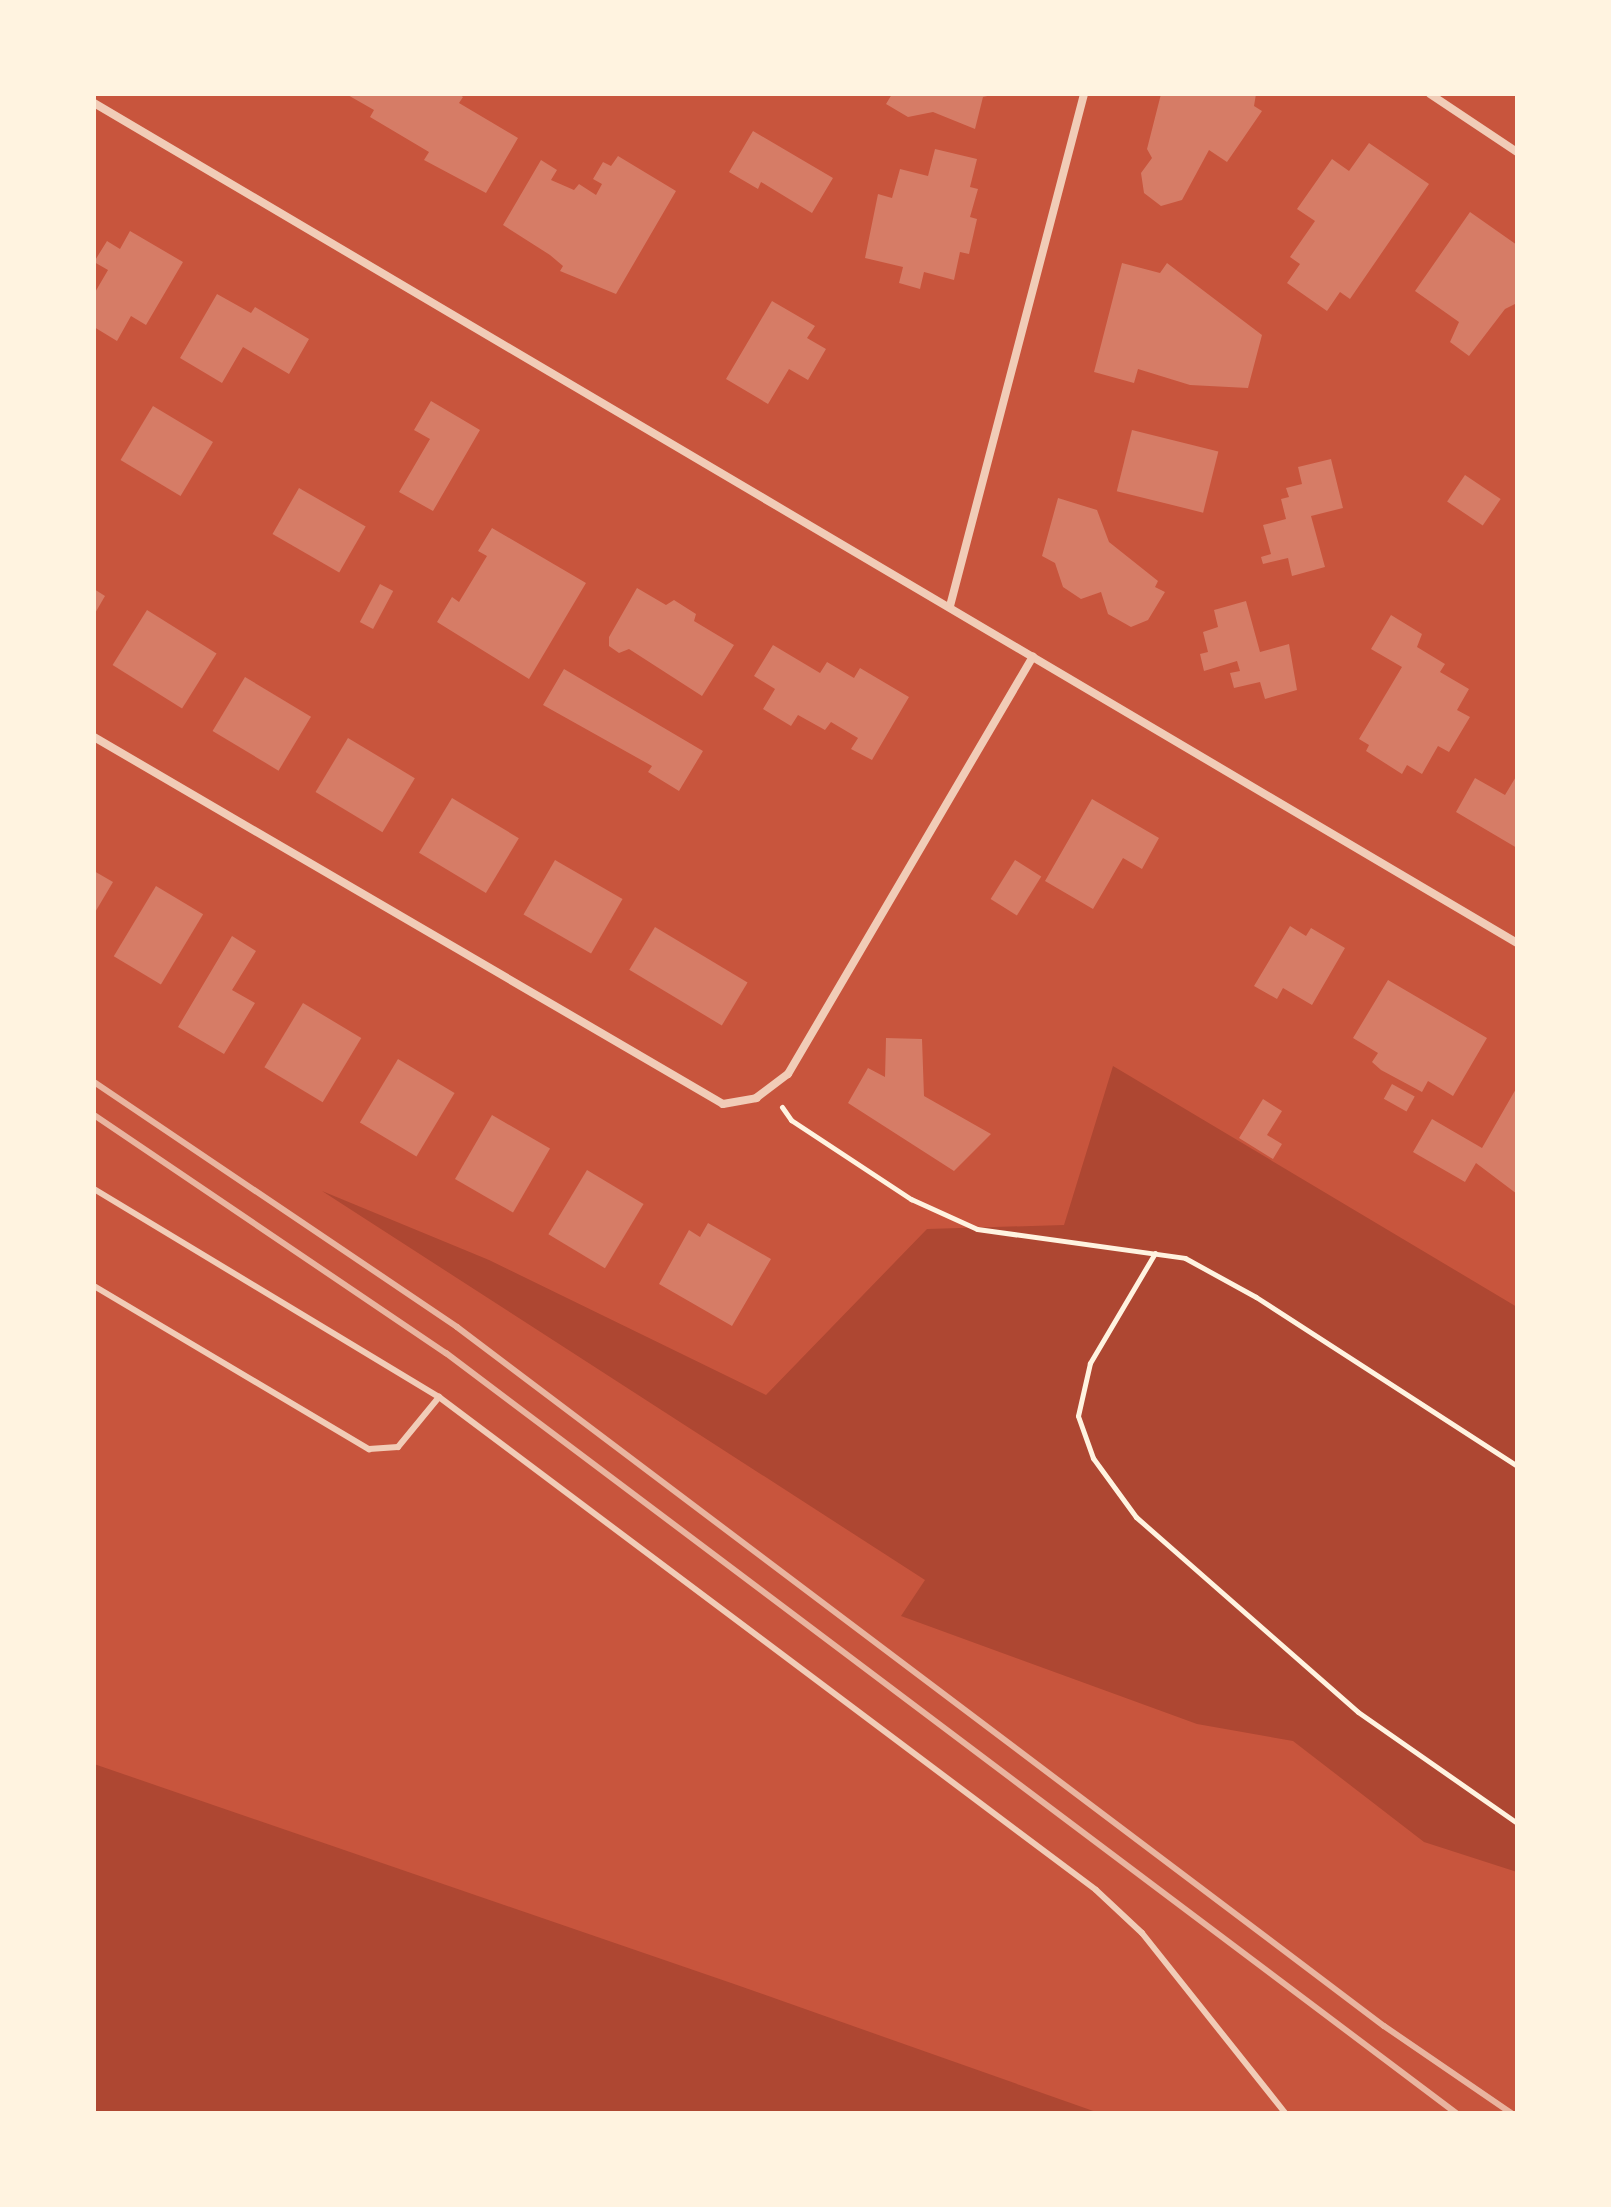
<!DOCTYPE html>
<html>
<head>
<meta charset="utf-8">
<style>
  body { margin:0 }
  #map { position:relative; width:1611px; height:2207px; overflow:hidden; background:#c8553d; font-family:"Sofia Sans Condensed",sans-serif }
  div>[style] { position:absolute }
  .green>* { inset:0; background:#ae4732 }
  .building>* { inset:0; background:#d67c66; transform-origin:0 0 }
  .path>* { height:5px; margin:-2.5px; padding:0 2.5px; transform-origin:2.5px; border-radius:2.5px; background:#fff3e0 }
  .service>* { height:6px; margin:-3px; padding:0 3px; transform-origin:3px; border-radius:3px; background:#f1ccb7 }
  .minor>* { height:8px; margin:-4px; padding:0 4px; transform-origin:4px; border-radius:4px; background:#f1ccb7 }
  .rail>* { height:6px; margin:-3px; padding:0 3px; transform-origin:3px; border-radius:3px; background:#e9b49f }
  span { translate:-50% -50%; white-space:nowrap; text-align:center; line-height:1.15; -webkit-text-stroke:8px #fff3e0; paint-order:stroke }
  .frame { position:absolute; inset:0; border:96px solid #fff3e0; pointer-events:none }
</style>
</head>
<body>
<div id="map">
  <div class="green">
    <i style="clip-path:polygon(1113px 1066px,1517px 1307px,1517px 1872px,1424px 1842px,1293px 1741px,1197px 1724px,901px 1616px,925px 1580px,322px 1191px,489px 1260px,766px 1395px,927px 1229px,1064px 1225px)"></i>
    <i style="clip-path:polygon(94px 1764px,737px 1985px,1099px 2113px,94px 2113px)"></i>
  </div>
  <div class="building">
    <i style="clip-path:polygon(346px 94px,459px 94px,463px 97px,459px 103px,518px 138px,486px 193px,424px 160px,429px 152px,370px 117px,374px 110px)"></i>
    <i style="clip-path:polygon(892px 94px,992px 94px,992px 95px,983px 97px,975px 129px,933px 112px,908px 117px,886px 104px)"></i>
    <i style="clip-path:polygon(1161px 94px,1256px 94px,1254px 106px,1262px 111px,1227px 162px,1209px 150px,1182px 200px,1161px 206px,1144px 193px,1141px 173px,1152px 158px,1147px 149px)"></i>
    <i style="clip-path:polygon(753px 131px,833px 178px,812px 213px,761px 182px,758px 189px,729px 172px)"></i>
    <i style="clip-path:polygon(1369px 143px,1429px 184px,1350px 299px,1340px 292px,1327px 311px,1287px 283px,1300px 264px,1290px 257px,1315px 221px,1297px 209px,1332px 159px,1349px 171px)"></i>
    <i style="clip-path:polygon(935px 149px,977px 159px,970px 187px,978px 189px,970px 217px,977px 219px,969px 254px,960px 252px,954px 280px,924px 272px,920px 289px,899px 283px,903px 267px,865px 258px,878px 194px,892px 198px,900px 169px,928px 176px)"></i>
    <i style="clip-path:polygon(618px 156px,676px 191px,616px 294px,560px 271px,563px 266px,550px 255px,503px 225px,541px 160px,557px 170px,551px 180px,574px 190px,579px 184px,596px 195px,602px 184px,593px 179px,603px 162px,611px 166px)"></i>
    <i style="clip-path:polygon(1470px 212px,1517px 245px,1517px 303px,1505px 309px,1469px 356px,1450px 342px,1459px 322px,1415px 291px)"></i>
    <i style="clip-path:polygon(130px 231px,183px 262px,146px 325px,131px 316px,117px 341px,94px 327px,94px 294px,108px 270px,94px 262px,107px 241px,120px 249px)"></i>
    <i style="clip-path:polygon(1122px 263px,1160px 273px,1167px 263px,1262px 335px,1248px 388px,1190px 385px,1138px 369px,1134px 383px,1094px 372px)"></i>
    <i style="clip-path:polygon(217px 294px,251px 313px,255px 307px,309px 339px,289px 374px,243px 347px,222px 383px,180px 358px)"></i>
    <i style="clip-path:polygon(772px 301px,815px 326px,807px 338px,826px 349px,808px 380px,789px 369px,768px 404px,726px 379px)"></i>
    <i style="clip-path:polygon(431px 401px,480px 430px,433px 511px,399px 492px,430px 439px,414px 430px)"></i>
    <i style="left:153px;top:406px;width:70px;height:63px;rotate:31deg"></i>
    <i style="left:1132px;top:430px;width:89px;height:63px;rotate:14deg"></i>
    <i style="clip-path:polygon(1331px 459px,1343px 508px,1311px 516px,1325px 567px,1292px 576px,1288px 558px,1263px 564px,1261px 557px,1271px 554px,1263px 525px,1286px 519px,1281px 499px,1289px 497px,1286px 488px,1302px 484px,1298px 467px)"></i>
    <i style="left:1465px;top:475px;width:43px;height:32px;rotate:34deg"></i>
    <i style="left:299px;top:488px;width:77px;height:53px;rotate:30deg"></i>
    <i style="clip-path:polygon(1058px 498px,1097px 510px,1109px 542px,1158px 581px,1155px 587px,1165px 592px,1148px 620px,1131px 627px,1108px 614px,1101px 592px,1081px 599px,1063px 587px,1055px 563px,1042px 556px)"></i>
    <i style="clip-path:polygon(492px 528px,586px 583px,529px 679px,437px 622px,452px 597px,459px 602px,487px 556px,478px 551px)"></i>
    <i style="left:380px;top:584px;width:15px;height:43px;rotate:28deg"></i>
    <i style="clip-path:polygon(637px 588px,666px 605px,674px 600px,696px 614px,694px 621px,734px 645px,702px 696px,629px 649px,619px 653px,609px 646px,609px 637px)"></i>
    <i style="clip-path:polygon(94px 589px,105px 596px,94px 615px)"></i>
    <i style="clip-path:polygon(1246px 601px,1260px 652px,1289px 644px,1297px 690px,1265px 699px,1260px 682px,1234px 688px,1230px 673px,1240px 671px,1237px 661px,1204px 671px,1200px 654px,1208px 652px,1203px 632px,1218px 627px,1214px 610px)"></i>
    <i style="left:147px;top:610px;width:82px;height:65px;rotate:32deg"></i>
    <i style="clip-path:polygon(1391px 615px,1422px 634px,1417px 647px,1445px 664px,1440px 672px,1469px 689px,1457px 710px,1470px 717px,1449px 752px,1438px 746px,1422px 774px,1407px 765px,1402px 774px,1366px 751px,1369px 745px,1359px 739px,1402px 667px,1371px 649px)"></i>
    <i style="clip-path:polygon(773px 645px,820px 673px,827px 662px,854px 678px,860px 668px,909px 697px,872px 760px,851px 749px,858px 738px,831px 722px,825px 730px,798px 715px,791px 726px,763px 709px,775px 689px,754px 676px)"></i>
    <i style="clip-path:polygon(564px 669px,703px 751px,679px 791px,648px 772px,652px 766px,543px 705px)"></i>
    <i style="left:245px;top:677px;width:77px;height:63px;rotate:31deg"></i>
    <i style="left:348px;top:738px;width:78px;height:63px;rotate:31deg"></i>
    <i style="clip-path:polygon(1517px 775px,1517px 848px,1456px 812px,1475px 778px,1505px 795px)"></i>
    <i style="left:452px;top:798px;width:78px;height:64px;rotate:31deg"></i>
    <i style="clip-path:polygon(1092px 799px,1159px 838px,1142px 869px,1123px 858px,1093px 909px,1045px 881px)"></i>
    <i style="left:555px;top:860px;width:78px;height:63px;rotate:30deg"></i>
    <i style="left:1015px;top:860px;width:31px;height:46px;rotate:32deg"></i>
    <i style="clip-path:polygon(94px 871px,113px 882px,94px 914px)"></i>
    <i style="left:156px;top:886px;width:55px;height:82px;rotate:31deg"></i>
    <i style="clip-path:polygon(1290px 926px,1306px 936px,1311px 928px,1345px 948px,1312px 1005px,1283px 988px,1277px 999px,1254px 986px)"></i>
    <i style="left:655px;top:927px;width:108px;height:50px;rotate:31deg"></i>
    <i style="clip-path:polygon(232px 936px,256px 951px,232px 990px,255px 1003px,224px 1054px,178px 1027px)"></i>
    <i style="clip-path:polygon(1388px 980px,1487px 1038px,1453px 1096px,1428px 1081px,1422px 1092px,1381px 1070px,1372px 1062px,1378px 1053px,1353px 1038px)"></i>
    <i style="left:303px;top:1003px;width:68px;height:75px;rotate:31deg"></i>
    <i style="clip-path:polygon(886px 1038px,922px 1039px,924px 1096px,991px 1134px,954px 1171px,848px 1103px,868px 1068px,885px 1077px)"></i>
    <i style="left:398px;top:1059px;width:66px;height:74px;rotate:31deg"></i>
    <i style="left:1392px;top:1084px;width:26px;height:17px;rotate:29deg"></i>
    <i style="clip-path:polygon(1517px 1087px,1517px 1194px,1476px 1163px,1465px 1182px,1413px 1152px,1432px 1119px,1482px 1148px)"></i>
    <i style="clip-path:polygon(1263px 1099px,1282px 1111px,1267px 1135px,1282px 1144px,1273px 1159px,1239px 1138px)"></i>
    <i style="left:492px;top:1115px;width:67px;height:74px;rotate:30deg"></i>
    <i style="left:587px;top:1170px;width:66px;height:75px;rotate:31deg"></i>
    <i style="clip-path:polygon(708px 1223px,771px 1259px,732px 1326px,659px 1284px,689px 1230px,700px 1237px)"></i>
  </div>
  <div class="path">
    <i style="left:782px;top:1107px;width:16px;rotate:55deg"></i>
    <i style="left:791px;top:1120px;width:144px;rotate:33.4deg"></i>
    <i style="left:911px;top:1199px;width:72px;rotate:24.4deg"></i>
    <i style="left:977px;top:1229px;width:210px;rotate:7.9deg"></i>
    <i style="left:1185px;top:1258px;width:81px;rotate:28.8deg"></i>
    <i style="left:1256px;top:1297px;width:311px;rotate:32.9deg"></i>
    <i style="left:1155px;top:1253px;width:128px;rotate:120.6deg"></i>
    <i style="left:1090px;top:1363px;width:54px;rotate:102.8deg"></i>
    <i style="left:1078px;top:1416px;width:45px;rotate:70.3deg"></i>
    <i style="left:1093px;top:1458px;width:73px;rotate:53.9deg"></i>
    <i style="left:1136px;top:1517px;width:295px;rotate:41.3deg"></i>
    <i style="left:1358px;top:1712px;width:194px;rotate:34.9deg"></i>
  </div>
  <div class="service">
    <i style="left:94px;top:1189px;width:403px;rotate:31.1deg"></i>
    <i style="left:439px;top:1397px;width:821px;rotate:36.88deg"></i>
    <i style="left:1096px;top:1890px;width:63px;rotate:43.1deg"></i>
    <i style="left:1142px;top:1933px;width:230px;rotate:51.5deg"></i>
    <i style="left:94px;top:1286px;width:320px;rotate:30.7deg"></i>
    <i style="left:369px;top:1449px;width:29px;rotate:-4deg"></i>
    <i style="left:398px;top:1447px;width:65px;rotate:-50.6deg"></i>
  </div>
  <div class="minor">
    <i style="left:1430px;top:94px;width:105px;rotate:33.7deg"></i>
    <i style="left:94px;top:103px;width:1652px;rotate:30.55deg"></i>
    <i style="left:950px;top:606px;width:529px;rotate:-75.33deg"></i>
    <i style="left:94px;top:737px;width:728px;rotate:30.26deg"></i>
    <i style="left:723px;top:1104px;width:34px;rotate:-10deg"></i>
    <i style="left:756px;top:1098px;width:40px;rotate:-37deg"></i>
    <i style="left:788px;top:1074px;width:484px;rotate:-59.6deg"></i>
  </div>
  <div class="rail">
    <i style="left:94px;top:1082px;width:438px;rotate:34deg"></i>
    <i style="left:457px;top:1327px;width:1161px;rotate:37.02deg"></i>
    <i style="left:1384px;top:2026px;width:154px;rotate:34.4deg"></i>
    <i style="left:94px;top:1115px;width:425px;rotate:34.1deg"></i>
    <i style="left:446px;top:1353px;width:1264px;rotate:36.96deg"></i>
  </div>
  <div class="frame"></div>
</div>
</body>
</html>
